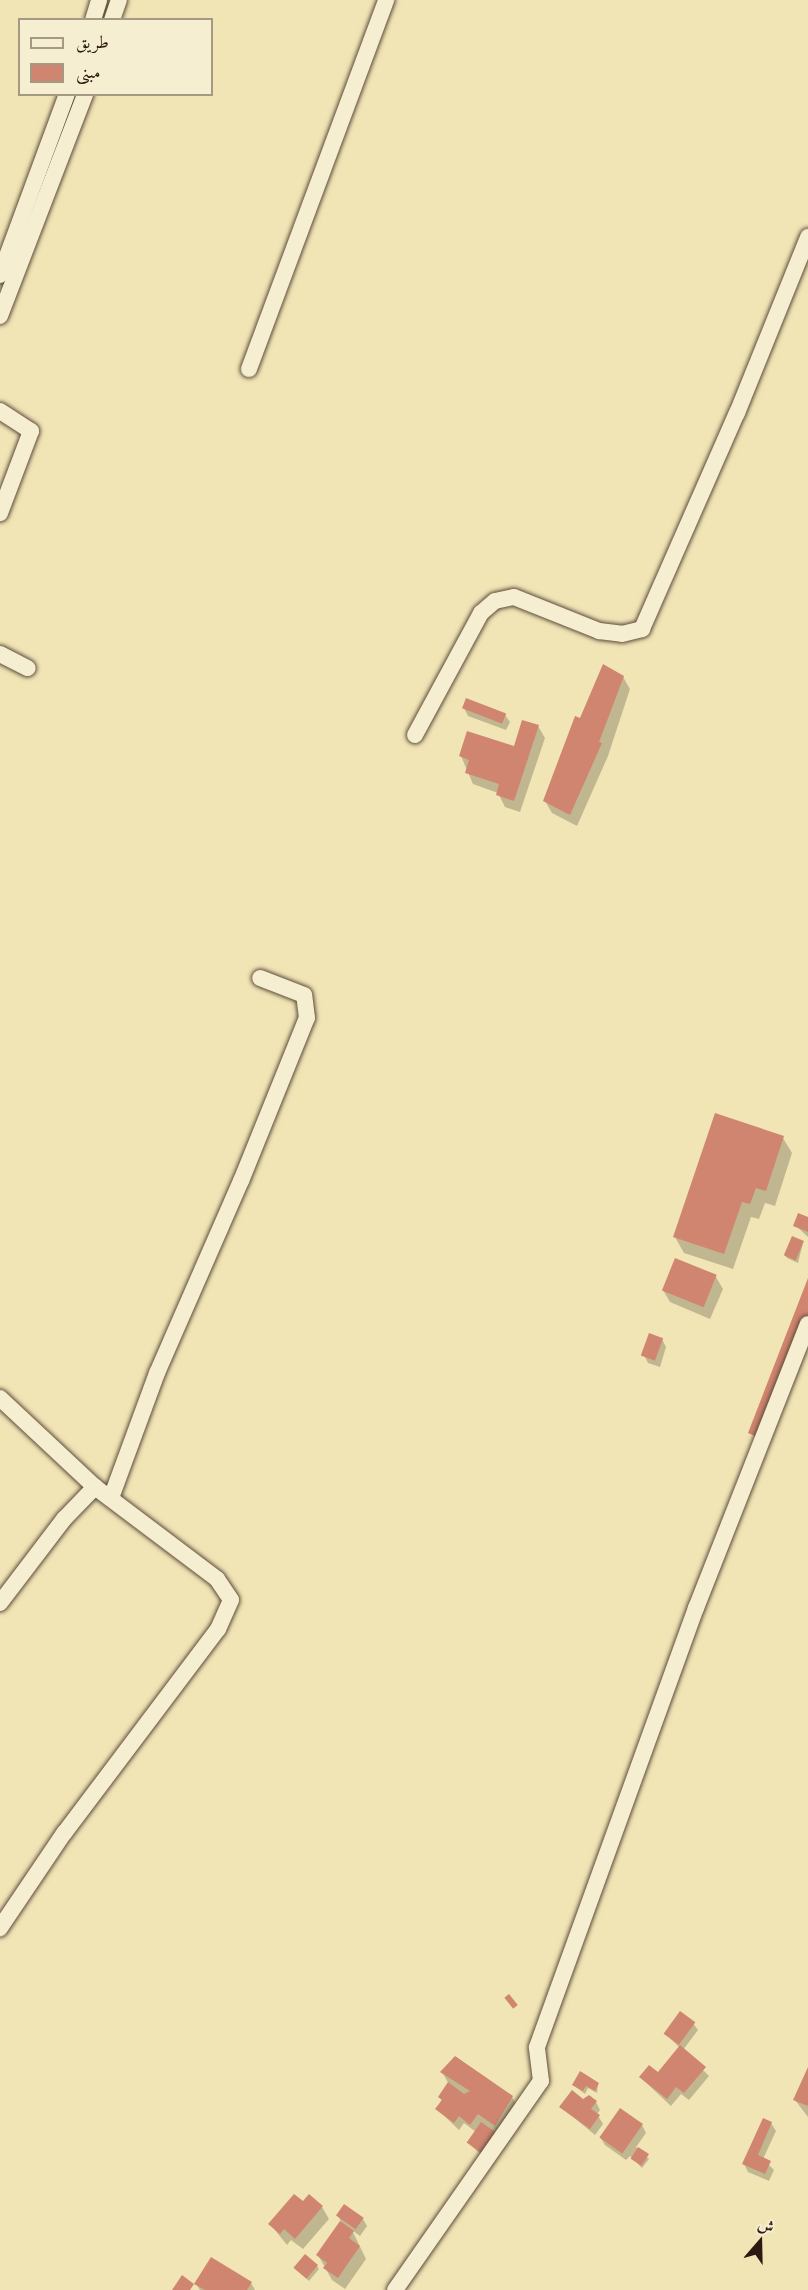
<!DOCTYPE html>
<html>
<head>
<meta charset="utf-8">
<style>
  body { margin:0 }
  #map { position:relative; width:808px; height:2290px; overflow:hidden; background:#f1e5b6; font-family:"Libre Caslon Text",Amiri,serif }
  div>[style] { position:absolute }
  .shadow>* { inset:0; background:#0003 }
  .building>* { inset:0; background:#d08570; transform-origin:0 0 }
  .roads { filter:drop-shadow(0 0 2px #5e4c3b) drop-shadow(0 0 2px #5e4c3b) }
  .minor>* { height:16px; margin:-8px; padding:0 8px; transform-origin:8px; border-radius:8px; background:#f6eed0 }
  span { translate:-50% -50%; white-space:nowrap; text-align:center; line-height:1.15; -webkit-text-stroke:6px #f6eed0; paint-order:stroke }
  .legend { position:absolute; left:18px; top:18px; width:195px; height:78px; box-sizing:border-box; background:#f6eed0; border:2px solid #a69984; margin:0; padding:8px 10px; list-style:none; font-size:18px; color:#2d1912 }
  .legend li { display:flex; align-items:center; gap:12px; height:30px }
  .legend b { width:30px; border:2px solid #a69984 }
  .north { position:absolute; left:730px; top:2212px; width:60px; height:60px; -webkit-text-stroke:4px #f6eed0; paint-order:stroke; rotate:20deg; font-size:16px; font-weight:700; line-height:24px; text-align:center; color:#2d1912 }
  .north::after { content:''; display:block; margin:auto; width:21px; height:27px; background:#2d1912; clip-path:polygon(50% 0,100% 100%,50% 72%,0 100%) }
</style>
</head>
<body>
<div id="map">
  <div class="shadow">
    <i style="clip-path:polygon(623px 677px,630px 689px,608px 756px,577px 826px,552px 813px,545px 801px,581px 720px)"></i>
    <i style="clip-path:polygon(464px 708px,505px 715px,510px 722px,506px 730px,468px 716px)"></i>
    <i style="clip-path:polygon(538px 726px,545px 738px,520px 812px,505px 807px,498px 793px,473px 784px,461px 756px,514px 748px)"></i>
    <i style="clip-path:polygon(783px 1138px,792px 1153px,775px 1206px,765px 1203px,759px 1219px,751px 1217px,733px 1269px,684px 1253px,675px 1237px)"></i>
    <i style="clip-path:polygon(808px 1219px,808px 1237px,795px 1225px)"></i>
    <i style="clip-path:polygon(803px 1243px,798px 1263px,787px 1258px,785px 1255px)"></i>
    <i style="clip-path:polygon(716px 1277px,723px 1289px,710px 1319px,670px 1302px,663px 1290px)"></i>
    <i style="clip-path:polygon(662px 1339px,666px 1347px,660px 1367px,648px 1363px,644px 1355px)"></i>
    <i style="clip-path:polygon(693px 2023px,698px 2030px,683px 2050px,709px 2076px,689px 2100px,681px 2094px,671px 2106px,641px 2078px,658px 2074px,680px 2048px,665px 2033px)"></i>
    <i style="clip-path:polygon(456px 2057px,512px 2097px,519px 2109px,487px 2160px,468px 2143px,476px 2132px,464px 2123px,459px 2130px,437px 2109px,449px 2084px,442px 2072px)"></i>
    <i style="clip-path:polygon(808px 2071px,808px 2117px,795px 2100px)"></i>
    <i style="clip-path:polygon(598px 2084px,597px 2093px,588px 2088px,585px 2094px,573px 2085px)"></i>
    <i style="clip-path:polygon(583px 2101px,596px 2102px,600px 2110px,597px 2114px,603px 2124px,595px 2135px,561px 2107px)"></i>
    <i style="clip-path:polygon(771px 2123px,776px 2131px,763px 2159px,774px 2170px,769px 2181px,748px 2172px,744px 2164px)"></i>
    <i style="clip-path:polygon(642px 2125px,646px 2133px,636px 2147px,649px 2159px,642px 2168px,630px 2156px,626px 2160px,605px 2145px,600px 2137px)"></i>
    <i style="clip-path:polygon(303px 2203px,322px 2207px,329px 2219px,303px 2249px,291px 2240px,287px 2245px,270px 2224px)"></i>
    <i style="clip-path:polygon(338px 2215px,363px 2219px,367px 2226px,360px 2236px,352px 2230px,366px 2259px,345px 2289px,332px 2280px,318px 2255px,341px 2222px)"></i>
    <i style="clip-path:polygon(317px 2266px,319px 2269px,309px 2281px,295px 2268px)"></i>
    <i style="clip-path:polygon(251px 2283px,255px 2290px,200px 2290px,196px 2284px)"></i>
  </div>
  <div class="building">
    <i style="clip-path:polygon(603px 664px,624px 676px,599px 742px,602px 743px,570px 815px,543px 801px,575px 716px,580px 718px)"></i>
    <i style="left:466px;top:698px;width:43px;height:11px;rotate:21deg"></i>
    <i style="clip-path:polygon(522px 720px,539px 725px,514px 801px,496px 795px,499px 784px,465px 773px,469px 760px,459px 756px,467px 731px,514px 746px)"></i>
    <i style="clip-path:polygon(715px 1113px,784px 1136px,766px 1191px,756px 1188px,750px 1204px,742px 1202px,724px 1254px,673px 1237px)"></i>
    <i style="clip-path:polygon(798px 1213px,808px 1217px,808px 1232px,793px 1226px)"></i>
    <i style="left:792px;top:1236px;width:13px;height:21px;rotate:23deg"></i>
    <i style="left:675px;top:1258px;width:45px;height:35px;rotate:22deg"></i>
    <i style="clip-path:polygon(808px 1278px,808px 1316px,760px 1438px,748px 1433px)"></i>
    <i style="left:649px;top:1333px;width:15px;height:24px;rotate:20deg"></i>
    <i style="left:509px;top:1994px;width:14px;height:6px;rotate:51deg"></i>
    <i style="left:680px;top:2011px;width:19px;height:28px;rotate:36deg"></i>
    <i style="clip-path:polygon(680px 2045px,706px 2067px,684px 2093px,676px 2087px,667px 2099px,639px 2077px,649px 2065px,658px 2072px)"></i>
    <i style="clip-path:polygon(455px 2056px,513px 2096px,495px 2126px,478px 2114px,470px 2125px,459px 2116px,454px 2123px,435px 2109px,442px 2100px,438px 2097px,448px 2082px,464px 2094px,470px 2091px,440px 2072px)"></i>
    <i style="clip-path:polygon(808px 2067px,808px 2106px,793px 2100px)"></i>
    <i style="clip-path:polygon(580px 2071px,599px 2083px,595px 2091px,586px 2086px,583px 2091px,572px 2085px)"></i>
    <i style="clip-path:polygon(572px 2090px,583px 2099px,589px 2095px,597px 2101px,591px 2109px,600px 2115px,590px 2129px,559px 2107px)"></i>
    <i style="left:620px;top:2108px;width:28px;height:36px;rotate:35deg"></i>
    <i style="clip-path:polygon(763px 2118px,772px 2122px,758px 2155px,771px 2161px,765px 2174px,742px 2164px)"></i>
    <i style="left:481px;top:2122px;width:19px;height:25px;rotate:35deg"></i>
    <i style="left:638px;top:2147px;width:13px;height:14px;rotate:32deg"></i>
    <i style="clip-path:polygon(294px 2194px,303px 2201px,309px 2194px,323px 2206px,295px 2239px,284px 2229px,280px 2234px,268px 2224px)"></i>
    <i style="left:344px;top:2204px;width:24px;height:14px;rotate:35deg"></i>
    <i style="clip-path:polygon(340px 2221px,354px 2231px,349px 2238px,360px 2246px,338px 2278px,323px 2268px,327px 2263px,316px 2255px)"></i>
    <i style="left:305px;top:2254px;width:17px;height:18px;rotate:40deg"></i>
    <i style="clip-path:polygon(211px 2257px,252px 2282px,247px 2290px,205px 2290px,194px 2284px)"></i>
    <i style="clip-path:polygon(182px 2275px,194px 2284px,190px 2290px,172px 2290px)"></i>
  </div>
  <div class="roads">
    <div class="minor">
      <i style="left:93px;top:20px;width:21px;rotate:-73deg"></i>
      <i style="left:112px;top:20px;width:21px;rotate:-71deg"></i>
      <i style="left:0;top:275px;width:193px;rotate:-69.7deg"></i>
      <i style="left:0;top:316px;width:238px;rotate:-69deg"></i>
      <i style="left:249px;top:369px;width:394px;rotate:-69.6deg"></i>
      <i style="left:0;top:411px;width:37px;rotate:33deg"></i>
      <i style="left:31px;top:431px;width:88px;rotate:110.7deg"></i>
      <i style="left:0;top:654px;width:31px;rotate:27deg"></i>
      <i style="left:415px;top:735px;width:139px;rotate:-61.6deg"></i>
      <i style="left:481px;top:613px;width:18px;rotate:-41deg"></i>
      <i style="left:495px;top:601px;width:19px;rotate:-12deg"></i>
      <i style="left:514px;top:597px;width:92px;rotate:21.8deg"></i>
      <i style="left:599px;top:631px;width:23px;rotate:7deg"></i>
      <i style="left:622px;top:634px;width:21px;rotate:-14deg"></i>
      <i style="left:642px;top:629px;width:236px;rotate:-66.3deg"></i>
      <i style="left:737px;top:413px;width:190px;rotate:-68deg"></i>
      <i style="left:0;top:1398px;width:130px;rotate:43.1deg"></i>
      <i style="left:95px;top:1487px;width:153px;rotate:37deg"></i>
      <i style="left:217px;top:1579px;width:25px;rotate:56deg"></i>
      <i style="left:231px;top:1600px;width:32px;rotate:114deg"></i>
      <i style="left:218px;top:1629px;width:256px;rotate:127deg"></i>
      <i style="left:64px;top:1833px;width:115px;rotate:124deg"></i>
      <i style="left:111px;top:1498px;width:133px;rotate:-69.8deg"></i>
      <i style="left:157px;top:1373px;width:210px;rotate:-66.4deg"></i>
      <i style="left:241px;top:1181px;width:176px;rotate:-68deg"></i>
      <i style="left:307px;top:1018px;width:23px;rotate:-97deg"></i>
      <i style="left:304px;top:995px;width:47px;rotate:-158.9deg"></i>
      <i style="left:0;top:1603px;width:106px;rotate:-52.7deg"></i>
      <i style="left:64px;top:1519px;width:45px;rotate:-45.9deg"></i>
      <i style="left:395px;top:2290px;width:255px;rotate:-55.1deg"></i>
      <i style="left:541px;top:2081px;width:34px;rotate:-97deg"></i>
      <i style="left:537px;top:2047px;width:467px;rotate:-70.1deg"></i>
      <i style="left:696px;top:1608px;width:305px;rotate:-68.5deg"></i>
    </div>
  </div>
  <ul class="legend">
  <li><b style="height:8px;background:#f6eed0"></b>طريق</li>
  <li><b style="height:16px;background:#d08570"></b>مبنى</li>
  </ul>
  <div class="north">ش</div>
</div>
</body>
</html>
